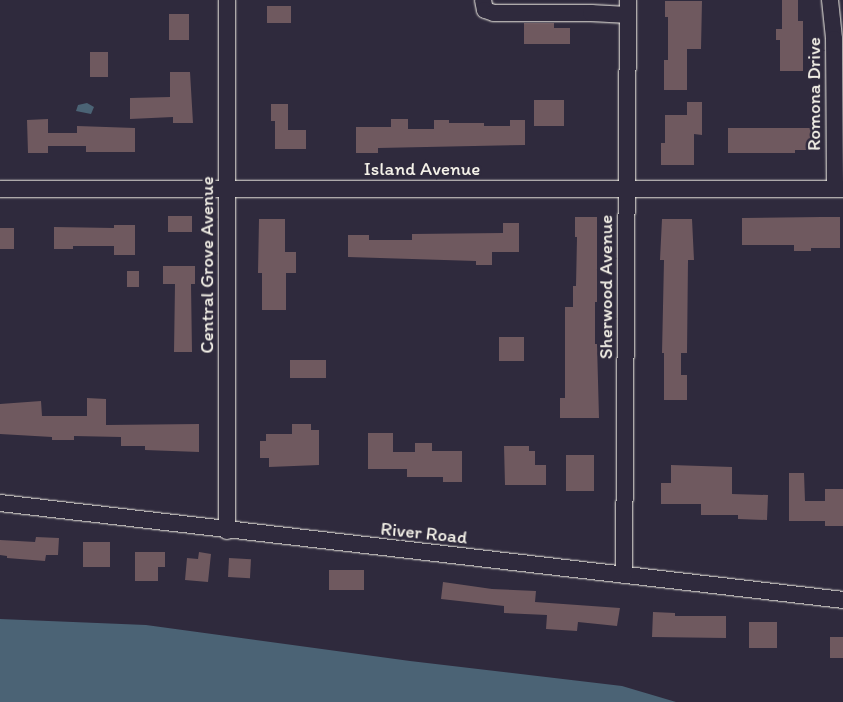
<!DOCTYPE html>
<html>
<head>
<meta charset="utf-8">
<style>
  body { margin:0 }
  #map { position:relative; width:843px; height:702px; overflow:hidden; background:#2f2a3d; font-family:Itim,sans-serif }
  div>[style] { position:absolute }
  .water>* { inset:0; background:#4b6375 }
  .building>* { inset:0; background:#6f595f; transform-origin:0 0 }
  .roads { filter:drop-shadow(0 0 1px #f4f1e8) drop-shadow(0 0 1px #f4f1e8) }
  .minor>* { height:16px; margin:-8px; padding:0 8px; transform-origin:8px; border-radius:8px; background:#2f2a3d }
  span { translate:-50% -50%; white-space:nowrap; text-align:center; line-height:1.15; -webkit-text-stroke:5px #2f2a3d; paint-order:stroke }
  .street-label { font-size:19px; color:#f4f1e8 }
</style>
</head>
<body>
<div id="map">
  <div class="water">
    <i style="clip-path:polygon(87px 103px,94px 107px,91px 114px,76px 111px,78px 105px)"></i>
    <i style="clip-path:polygon(0 619px,146px 625px,410px 661px,622px 686px,676px 702px,0 702px)"></i>
  </div>
  <div class="building">
    <i style="clip-path:polygon(782px 0,798px 0,798px 21px,803px 21px,803px 71px,780px 71px,780px 40px,776px 40px,776px 29px,782px 29px)"></i>
    <i style="clip-path:polygon(665px 1px,702px 1px,701px 49px,687px 49px,687px 90px,664px 90px,664px 60px,668px 60px,668px 17px,665px 17px)"></i>
    <i style="left:267px;top:6px;width:24px;height:17px"></i>
    <i style="left:169px;top:14px;width:20px;height:26px"></i>
    <i style="clip-path:polygon(524px 23px,554px 23px,554px 28px,570px 28px,570px 44px,524px 44px)"></i>
    <i style="left:90px;top:52px;width:18px;height:25px"></i>
    <i style="clip-path:polygon(170px 72px,190px 72px,193px 123px,173px 123px,173px 117px,130px 119px,130px 98px,170px 97px)"></i>
    <i style="left:534px;top:100px;width:30px;height:26px"></i>
    <i style="clip-path:polygon(687px 102px,702px 102px,702px 135px,694px 134px,694px 165px,661px 165px,661px 143px,665px 143px,665px 115px,687px 115px)"></i>
    <i style="clip-path:polygon(271px 104px,288px 104px,288px 130px,306px 130px,306px 149px,275px 149px,275px 121px,271px 121px)"></i>
    <i style="clip-path:polygon(48px 119px,48px 133px,77px 133px,77px 126px,135px 128px,135px 152px,86px 152px,86px 146px,48px 146px,48px 153px,28px 153px,27px 120px)"></i>
    <i style="clip-path:polygon(391px 119px,408px 119px,408px 129px,434px 129px,434px 120px,449px 120px,449px 123px,484px 123px,484px 126px,510px 126px,510px 120px,525px 120px,525px 145px,378px 148px,378px 153px,356px 153px,356px 127px,391px 127px)"></i>
    <i style="clip-path:polygon(728px 128px,815px 128px,815px 150px,795px 150px,795px 153px,728px 153px)"></i>
    <i style="left:168px;top:216px;width:24px;height:16px"></i>
    <i style="clip-path:polygon(575px 217px,597px 217px,597px 302px,595px 302px,595px 344px,597px 344px,599px 418px,560px 418px,560px 398px,565px 398px,565px 307px,573px 307px,573px 286px,576px 286px,577px 237px,575px 237px)"></i>
    <i style="clip-path:polygon(822px 217px,840px 217px,840px 248px,811px 248px,811px 251px,794px 251px,794px 245px,742px 245px,742px 218px)"></i>
    <i style="clip-path:polygon(259px 219px,285px 219px,285px 252px,296px 252px,296px 273px,286px 273px,286px 310px,262px 310px,262px 273px,258px 273px)"></i>
    <i style="clip-path:polygon(662px 219px,692px 219px,694px 260px,688px 260px,687px 353px,681px 353px,681px 375px,687px 375px,687px 400px,664px 400px,664px 353px,662px 353px,664px 260px,660px 260px)"></i>
    <i style="clip-path:polygon(503px 223px,519px 223px,519px 252px,492px 252px,492px 265px,476px 265px,476px 261px,348px 257px,348px 235px,369px 235px,369px 240px,412px 240px,412px 234px,503px 233px)"></i>
    <i style="clip-path:polygon(114px 225px,135px 225px,135px 255px,114px 255px,114px 246px,73px 246px,73px 249px,54px 249px,54px 227px,114px 228px)"></i>
    <i style="left:0;top:228px;width:14px;height:21px"></i>
    <i style="clip-path:polygon(163px 266px,195px 266px,195px 284px,191px 284px,192px 352px,174px 352px,175px 284px,163px 284px)"></i>
    <i style="left:127px;top:271px;width:12px;height:16px"></i>
    <i style="left:499px;top:337px;width:25px;height:24px"></i>
    <i style="left:290px;top:360px;width:36px;height:18px"></i>
    <i style="clip-path:polygon(87px 398px,106px 399px,106px 425px,199px 424px,199px 452px,145px 450px,145px 446px,121px 446px,121px 437px,74px 436px,74px 440px,52px 440px,52px 437px,0 434px,0 404px,41px 401px,42px 416px,87px 416px)"></i>
    <i style="clip-path:polygon(292px 424px,311px 424px,311px 430px,319px 430px,319px 465px,269px 467px,269px 458px,260px 458px,260px 441px,266px 441px,266px 434px,292px 434px)"></i>
    <i style="clip-path:polygon(368px 433px,393px 433px,393px 452px,415px 452px,415px 443px,432px 443px,432px 451px,462px 451px,462px 482px,443px 482px,443px 477px,407px 477px,407px 469px,368px 469px)"></i>
    <i style="clip-path:polygon(504px 446px,529px 446px,529px 451px,535px 451px,535px 465px,546px 465px,546px 485px,505px 485px)"></i>
    <i style="left:566px;top:455px;width:28px;height:36px"></i>
    <i style="clip-path:polygon(671px 465px,732px 467px,732px 494px,768px 495px,767px 520px,738px 519px,738px 515px,701px 515px,701px 504px,661px 504px,661px 483px,671px 483px)"></i>
    <i style="clip-path:polygon(789px 473px,804px 473px,805px 501px,825px 501px,825px 489px,843px 489px,843px 526px,825px 526px,825px 521px,789px 521px)"></i>
    <i style="clip-path:polygon(36px 537px,59px 538px,58px 555px,46px 555px,45px 561px,7px 558px,7px 556px,0 555px,0 540px,35px 542px)"></i>
    <i style="left:83px;top:542px;width:27px;height:25px"></i>
    <i style="clip-path:polygon(135px 552px,165px 552px,165px 567px,158px 567px,158px 581px,135px 581px)"></i>
    <i style="clip-path:polygon(199px 552px,211px 554px,208px 582px,185px 580px,187px 558px,198px 559px)"></i>
    <i style="left:229px;top:558px;width:22px;height:19px;rotate:3deg"></i>
    <i style="left:329px;top:570px;width:35px;height:20px"></i>
    <i style="clip-path:polygon(443px 582px,492px 589px,536px 591px,535px 602px,620px 608px,617px 626px,578px 622px,577px 631px,546px 629px,547px 615px,504px 613px,504px 606px,441px 599px)"></i>
    <i style="clip-path:polygon(653px 612px,675px 613px,675px 616px,726px 616px,726px 638px,652px 637px)"></i>
    <i style="left:749px;top:622px;width:28px;height:26px"></i>
    <i style="left:830px;top:637px;width:13px;height:21px"></i>
  </div>
  <div class="roads">
    <div class="minor">
      <i style="left:483px;top:0;width:10px;rotate:79deg"></i>
      <i style="left:485px;top:10px;width:9px;rotate:18deg"></i>
      <i style="left:494px;top:13px;width:97px"></i>
      <i style="left:591px;top:13px;width:37px;rotate:3deg"></i>
      <i style="left:830px;top:0;width:39px;rotate:84deg"></i>
      <i style="left:834px;top:39px;width:150px;rotate:89.6deg"></i>
      <i style="left:0;top:189px;width:843px"></i>
      <i style="left:0;top:503px;width:849px;rotate:6.56deg"></i>
      <i style="left:227px;top:531px;width:531px;rotate:-90deg"></i>
      <i style="left:624px;top:575px;width:575px;rotate:-89.6deg"></i>
    </div>
  </div>
  <div class="street-label">
    <span style="left:814px;top:94px;rotate:-90deg">Romona Drive</span>
    <span style="left:422px;top:169px">Island Avenue</span>
    <span style="left:207px;top:265px;rotate:-90deg">Central Grove Avenue</span>
    <span style="left:606px;top:287px;rotate:-90deg">Sherwood Avenue</span>
    <span style="left:424px;top:533px;rotate:6deg">River Road</span>
  </div>
</div>
</body>
</html>
